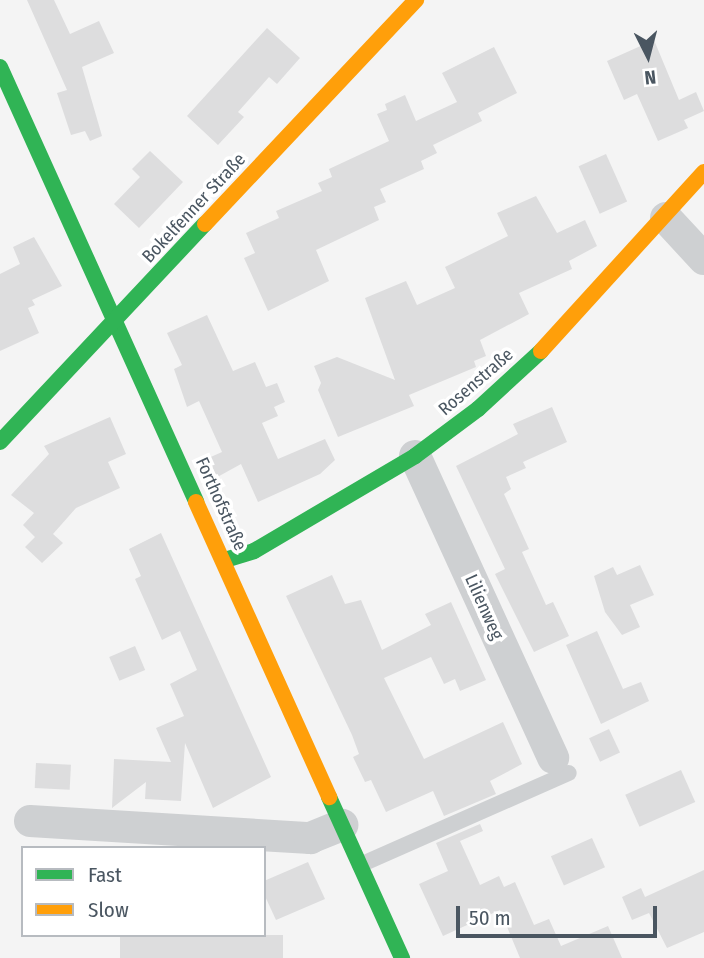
<!DOCTYPE html>
<html>
<head>
<meta charset="utf-8">
<style>
  body { margin:0 }
  #map { position:relative; width:704px; height:958px; overflow:hidden; background:#f4f4f4; font-family:"Fira Sans Condensed",sans-serif }
  div>[style] { position:absolute }
  .building>* { inset:0; background:#ddddde; transform-origin:0 0 }
  .lane>* { height:16px; margin:-8px; padding:0 8px; transform-origin:8px; border-radius:8px; background:#ced0d2 }
  .street>* { height:32px; margin:-16px; padding:0 16px; transform-origin:16px; border-radius:16px; background:#ced0d2 }
  .fast>* { height:16px; margin:-8px; padding:0 8px; transform-origin:8px; border-radius:8px; background:#30b455 }
  .slow>* { height:16px; margin:-8px; padding:0 8px; transform-origin:8px; border-radius:8px; background:#ff9f0a }
  span { translate:-50% -50%; white-space:nowrap; text-align:center; line-height:1.15; -webkit-text-stroke:7px #fff; paint-order:stroke }
  .street-label { font-size:18px; color:#4a5661 }
  .legend { position:absolute; left:21px; top:846px; width:245px; height:91px; box-sizing:border-box; background:#fff; border:2px solid #b7bbc0; margin:0; padding:9px 12px; list-style:none; font-size:21px; color:#4a5661 }
  .legend li { display:flex; align-items:center; gap:14px; height:35px }
  .legend b { width:35px; border:2px solid #b7bbc0 }
  .north { position:absolute; left:613px; top:21px; width:70px; height:70px; -webkit-text-stroke:5px #fff; paint-order:stroke; rotate:174deg; font-size:19px; font-weight:700; line-height:28px; text-align:center; color:#4a5661 }
  .north::after { content:''; display:block; margin:auto; width:24px; height:32px; background:#4a5661; clip-path:polygon(50% 0,100% 100%,50% 72%,0 100%) }
  .scale { position:absolute; left:456px; top:906px; width:201px; height:32px; box-sizing:border-box; border:4px solid #4a5661; border-top:0; padding-left:9px; font-size:21px; line-height:24px; white-space:nowrap; color:#4a5661; -webkit-text-stroke:5px #fff; paint-order:stroke }
</style>
</head>
<body>
<div id="map">
  <div class="building">
    <i style="clip-path:polygon(27px 0,54px 0,70px 34px,99px 21px,114px 53px,82px 67px,102px 136px,90px 141px,85px 131px,71px 135px,57px 93px,67px 90px)"></i>
    <i style="clip-path:polygon(267px 28px,300px 58px,277px 84px,269px 77px,238px 112px,244px 117px,218px 145px,187px 116px)"></i>
    <i style="clip-path:polygon(654px 40px,679px 100px,696px 92px,704px 111px,684px 120px,688px 128px,658px 141px,637px 94px,624px 100px,607px 61px)"></i>
    <i style="clip-path:polygon(494px 47px,517px 93px,478px 113px,482px 121px,433px 145px,437px 153px,421px 161px,424px 169px,380px 189px,386px 202px,374px 207px,379px 220px,316px 250px,329px 281px,268px 311px,244px 258px,255px 253px,246px 233px,279px 218px,276px 211px,322px 191px,318px 183px,332px 177px,329px 169px,389px 141px,377px 114px,387px 110px,385px 104px,405px 95px,416px 121px,457px 102px,442px 73px)"></i>
    <i style="clip-path:polygon(150px 151px,183px 182px,139px 228px,114px 204px,140px 177px,132px 169px)"></i>
    <i style="left:606px;top:154px;width:52px;height:30px;rotate:66deg"></i>
    <i style="clip-path:polygon(536px 196px,557px 233px,585px 220px,597px 246px,569px 261px,572px 269px,519px 293px,529px 314px,480px 340px,486px 356px,474px 361px,476px 367px,409px 395px,414px 406px,338px 437px,318px 390px,321px 383px,314px 366px,337px 357px,395px 380px,365px 298px,406px 281px,417px 305px,455px 288px,445px 267px,508px 236px,497px 213px)"></i>
    <i style="clip-path:polygon(34px 237px,62px 286px,32px 300px,35px 305px,28px 308px,39px 333px,0 351px,0 274px,20px 264px,13px 247px)"></i>
    <i style="clip-path:polygon(207px 315px,233px 371px,255px 362px,266px 387px,277px 383px,285px 402px,274px 407px,278px 416px,262px 423px,278px 459px,325px 439px,335px 460px,320px 474px,258px 502px,241px 464px,212px 480px,204px 460px,222px 452px,199px 401px,187px 407px,174px 369px,182px 365px,167px 333px)"></i>
    <i style="clip-path:polygon(552px 407px,567px 442px,523px 462px,526px 468px,506px 477px,511px 489px,504px 494px,529px 549px,522px 552px,546px 605px,553px 602px,569px 636px,534px 652px,495px 574px,505px 569px,456px 466px,518px 434px,513px 424px)"></i>
    <i style="clip-path:polygon(110px 417px,126px 454px,108px 462px,120px 488px,76px 508px,53px 534px,63px 543px,42px 563px,25px 547px,35px 537px,23px 525px,34px 513px,11px 495px,49px 454px,44px 446px)"></i>
    <i style="clip-path:polygon(161px 533px,271px 777px,213px 808px,185px 743px,181px 801px,145px 799px,146px 782px,112px 808px,114px 759px,171px 762px,156px 728px,184px 716px,170px 684px,197px 670px,180px 631px,162px 640px,135px 579px,141px 576px,129px 549px)"></i>
    <i style="clip-path:polygon(640px 565px,654px 595px,630px 605px,640px 627px,622px 635px,605px 612px,594px 576px,613px 567px,617px 575px)"></i>
    <i style="clip-path:polygon(332px 575px,345px 604px,361px 600px,382px 650px,431px 625px,425px 614px,451px 602px,486px 680px,460px 691px,455px 679px,444px 684px,431px 657px,384px 678px,424px 759px,503px 722px,522px 764px,490px 781px,496px 794px,444px 816px,433px 791px,386px 812px,371px 780px,365px 782px,353px 757px,359px 754px,352px 735px,286px 596px)"></i>
    <i style="clip-path:polygon(597px 631px,623px 689px,641px 682px,649px 701px,601px 724px,566px 645px)"></i>
    <i style="left:135px;top:646px;width:26px;height:28px;rotate:67deg"></i>
    <i style="left:609px;top:729px;width:26px;height:22px;rotate:65deg"></i>
    <i style="left:36px;top:763px;width:35px;height:25px;rotate:3deg"></i>
    <i style="left:681px;top:770px;width:35px;height:61px;rotate:66deg"></i>
    <i style="clip-path:polygon(480px 824px,483px 831px,460px 841px,480px 885px,499px 876px,504px 887px,515px 882px,534px 925px,549px 919px,561px 946px,608px 926px,622px 958px,520px 958px,500px 910px,443px 936px,419px 884px,448px 871px,436px 843px)"></i>
    <i style="left:592px;top:838px;width:32px;height:45px;rotate:66deg"></i>
    <i style="clip-path:polygon(308px 862px,325px 899px,276px 920px,264px 894px,264px 881px)"></i>
    <i style="clip-path:polygon(704px 870px,704px 932px,667px 948px,649px 913px,632px 920px,622px 897px,641px 888px,645px 897px)"></i>
    <i style="left:120px;top:935px;width:163px;height:23px"></i>
  </div>
  <div class="lane">
    <i style="left:360px;top:865px;width:228px;rotate:-23.8deg"></i>
  </div>
  <div class="street">
    <i style="left:666px;top:218px;width:56px;rotate:47.2deg"></i>
    <i style="left:415px;top:456px;width:332px;rotate:65.4deg"></i>
    <i style="left:30px;top:821px;width:281px;rotate:3.5deg"></i>
    <i style="left:310px;top:838px;width:35px;rotate:-22deg"></i>
  </div>
  <div class="fast">
    <i style="left:0;top:67px;width:477px;rotate:65.7deg"></i>
    <i style="left:0;top:442px;width:299px;rotate:-46.8deg"></i>
    <i style="left:225px;top:560px;width:30px;rotate:-17deg"></i>
    <i style="left:254px;top:551px;width:187px;rotate:-30.5deg"></i>
    <i style="left:415px;top:456px;width:79px;rotate:-36.7deg"></i>
    <i style="left:478px;top:409px;width:86px;rotate:-42.6deg"></i>
    <i style="left:329px;top:797px;width:177px;rotate:65.6deg"></i>
  </div>
  <div class="slow">
    <i style="left:205px;top:224px;width:308px;rotate:-46.7deg"></i>
    <i style="left:541px;top:351px;width:242px;rotate:-47.7deg"></i>
    <i style="left:196px;top:502px;width:324px;rotate:65.7deg"></i>
  </div>
  <div class="street-label">
    <span style="left:194px;top:208px;rotate:-47deg">Bokelfenner Straße</span>
    <span style="left:476px;top:382px;rotate:-41deg">Rosenstraße</span>
    <span style="left:221px;top:504px;rotate:66deg">Forthofstraße</span>
    <span style="left:484px;top:607px;rotate:66deg">Lilienweg</span>
  </div>
  <ul class="legend">
  <li><b style="height:9px;background:#30b455"></b>Fast</li>
  <li><b style="height:9px;background:#ff9f0a"></b>Slow</li>
  </ul>
  <div class="north">N</div>
  <div class="scale">50 m</div>
</div>
</body>
</html>
